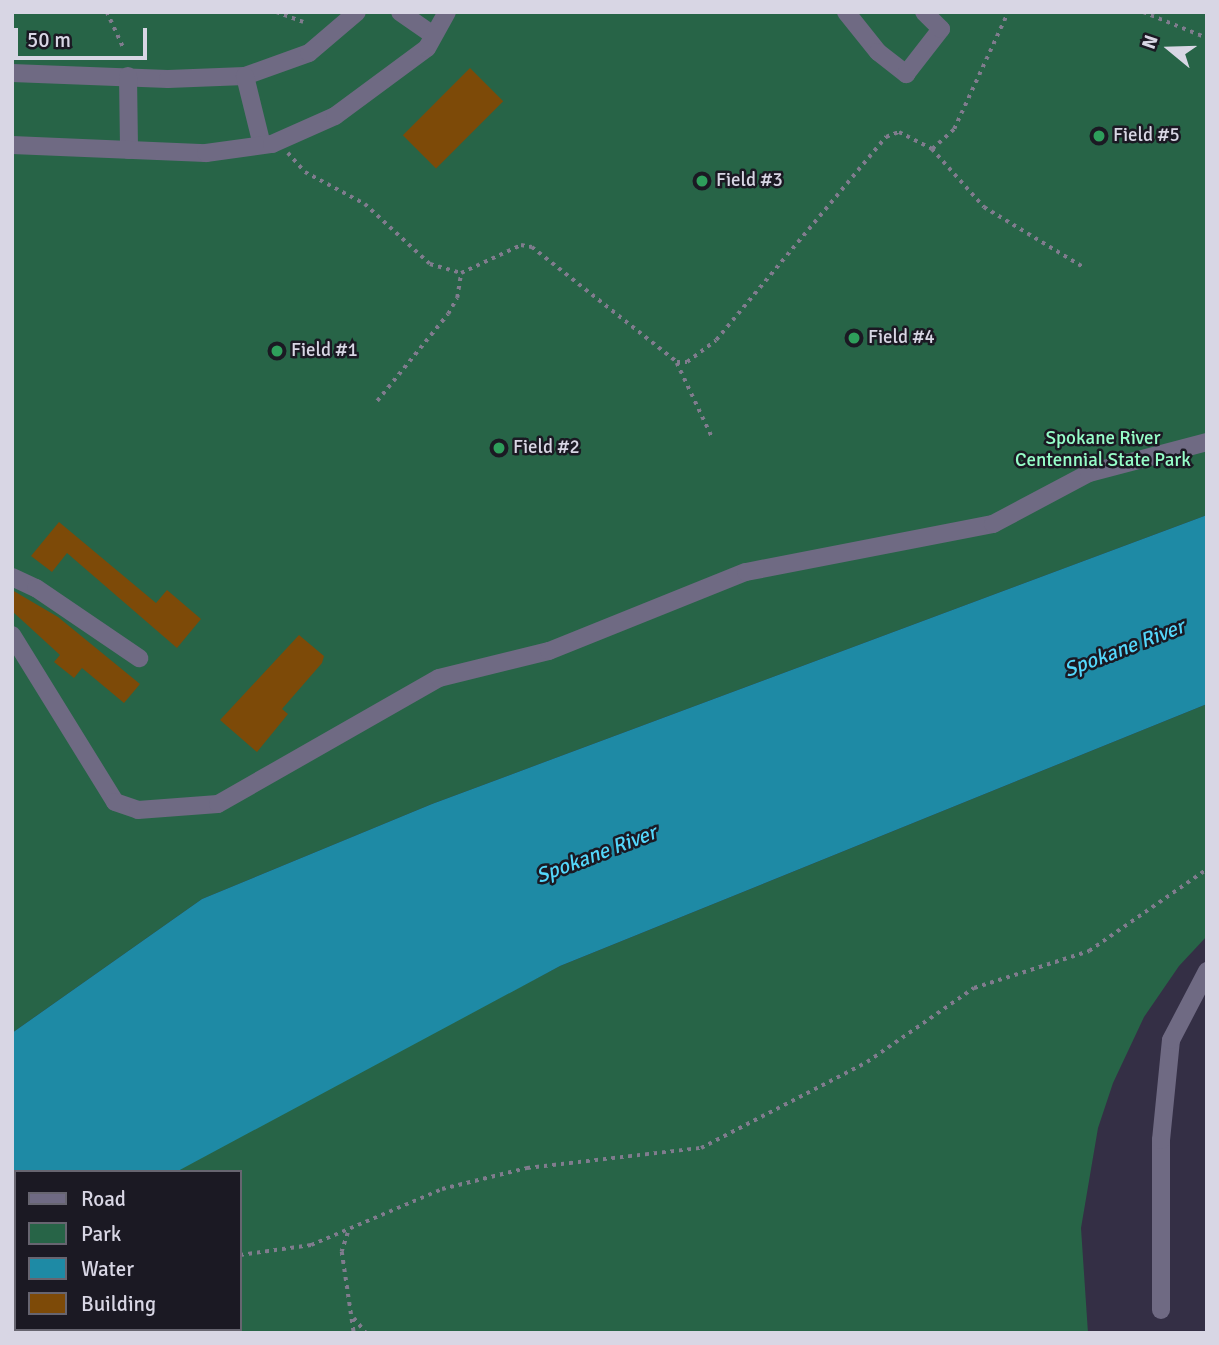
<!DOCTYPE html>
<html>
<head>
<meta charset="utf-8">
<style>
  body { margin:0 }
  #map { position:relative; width:1219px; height:1345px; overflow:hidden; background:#342f45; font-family:Signika,sans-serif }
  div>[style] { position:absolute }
  .green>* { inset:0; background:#276447 }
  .water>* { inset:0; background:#1e8aa5 }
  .building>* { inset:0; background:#7d4a08; transform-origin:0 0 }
  .path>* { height:3.5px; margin-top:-1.75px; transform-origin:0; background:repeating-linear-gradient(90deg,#807c8e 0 3.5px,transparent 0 8.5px) }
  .minor>* { height:18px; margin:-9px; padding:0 9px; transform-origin:9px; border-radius:9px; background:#6f6a83 }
  .dots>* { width:19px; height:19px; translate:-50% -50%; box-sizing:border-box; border:4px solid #1b1923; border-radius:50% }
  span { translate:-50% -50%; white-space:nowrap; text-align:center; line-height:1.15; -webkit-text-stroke:5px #1b1923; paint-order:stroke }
  .poi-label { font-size:19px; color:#d8d6e4 }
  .left { translate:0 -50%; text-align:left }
  .park-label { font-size:19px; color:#96fec8 }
  .water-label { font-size:21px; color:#54d7fb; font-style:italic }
  .frame { position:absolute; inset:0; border:14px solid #d8d6e4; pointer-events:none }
  .legend { position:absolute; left:14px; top:1170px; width:228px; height:161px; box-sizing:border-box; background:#1b1923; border:2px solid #676570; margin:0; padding:9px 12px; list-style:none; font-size:21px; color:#d8d6e4 }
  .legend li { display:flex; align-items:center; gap:14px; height:35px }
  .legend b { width:35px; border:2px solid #676570 }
  .north { position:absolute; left:1135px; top:14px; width:70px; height:70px; -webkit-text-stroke:5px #1b1923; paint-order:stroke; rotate:289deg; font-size:19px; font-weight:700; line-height:28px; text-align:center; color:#d8d6e4 }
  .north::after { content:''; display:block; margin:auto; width:24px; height:32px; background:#d8d6e4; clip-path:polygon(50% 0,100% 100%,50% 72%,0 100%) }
  .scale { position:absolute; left:14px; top:28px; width:133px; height:32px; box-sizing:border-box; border:4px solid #d8d6e4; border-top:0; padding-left:9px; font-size:21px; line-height:24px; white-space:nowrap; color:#d8d6e4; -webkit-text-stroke:5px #1b1923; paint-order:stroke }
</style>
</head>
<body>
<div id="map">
  <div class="green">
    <i style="clip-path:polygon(12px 12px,1207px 12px,1207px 515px,432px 804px,202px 899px,12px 1033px)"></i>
    <i style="clip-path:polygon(1207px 704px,1207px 936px,1179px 966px,1144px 1017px,1113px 1083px,1098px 1128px,1081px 1228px,1088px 1333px,18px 1333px,240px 1329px,240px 1172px,176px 1172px,187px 1162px,560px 966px)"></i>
  </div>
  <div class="water">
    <i style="clip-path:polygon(1207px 515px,1207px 704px,560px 966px,176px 1172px,16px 1172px,16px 1329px,20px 1329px,12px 1333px,12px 1033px,202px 899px,432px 804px)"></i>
  </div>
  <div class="building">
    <i style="left:470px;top:68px;width:47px;height:95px;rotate:45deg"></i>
    <i style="clip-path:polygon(59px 522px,156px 603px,167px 590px,201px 619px,177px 648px,67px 553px,52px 572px,31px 556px)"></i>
    <i style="clip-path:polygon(12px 590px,58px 617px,140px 684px,124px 703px,82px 668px,74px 678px,54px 662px,60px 655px,12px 611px)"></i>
    <i style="clip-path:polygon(299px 635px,324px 656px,322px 663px,282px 709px,288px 714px,257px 752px,220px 720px)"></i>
  </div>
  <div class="path">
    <i style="left:107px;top:12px;width:41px;rotate:65.3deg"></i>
    <i style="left:276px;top:12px;width:29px;rotate:20deg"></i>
    <i style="left:1143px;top:12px;width:69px;rotate:22.1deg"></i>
    <i style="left:932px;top:149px;width:30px;rotate:-42deg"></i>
    <i style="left:954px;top:129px;width:129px;rotate:-65.2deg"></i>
    <i style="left:288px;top:153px;width:25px;rotate:48deg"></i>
    <i style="left:305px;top:172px;width:68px;rotate:28.1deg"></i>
    <i style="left:365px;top:204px;width:88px;rotate:42.7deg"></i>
    <i style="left:430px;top:264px;width:32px;rotate:16deg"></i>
    <i style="left:461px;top:273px;width:66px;rotate:-25deg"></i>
    <i style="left:521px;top:245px;width:11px;rotate:10deg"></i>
    <i style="left:532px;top:247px;width:185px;rotate:38.4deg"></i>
    <i style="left:677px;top:362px;width:10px"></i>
    <i style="left:687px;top:362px;width:36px;rotate:-37deg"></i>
    <i style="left:716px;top:340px;width:265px;rotate:-50.1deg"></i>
    <i style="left:886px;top:137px;width:14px;rotate:-21deg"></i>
    <i style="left:899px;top:132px;width:37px;rotate:27deg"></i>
    <i style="left:932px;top:149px;width:78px;rotate:48.1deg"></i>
    <i style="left:984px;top:207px;width:116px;rotate:31.2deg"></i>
    <i style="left:677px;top:363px;width:82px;rotate:64.7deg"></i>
    <i style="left:377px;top:401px;width:112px;rotate:-50.8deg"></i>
    <i style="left:448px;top:314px;width:18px;rotate:-61deg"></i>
    <i style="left:457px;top:298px;width:25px;rotate:-81deg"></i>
    <i style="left:348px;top:1233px;width:20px;rotate:108deg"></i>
    <i style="left:342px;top:1252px;width:82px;rotate:81.6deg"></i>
    <i style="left:240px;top:1255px;width:72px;rotate:-8deg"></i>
    <i style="left:311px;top:1245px;width:142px;rotate:-23.1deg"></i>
    <i style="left:442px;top:1189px;width:88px;rotate:-13.9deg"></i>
    <i style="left:527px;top:1168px;width:175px;rotate:-6.6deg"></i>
    <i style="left:701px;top:1148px;width:187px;rotate:-27.4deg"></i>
    <i style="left:867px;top:1062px;width:130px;rotate:-34.7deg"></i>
    <i style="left:974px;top:988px;width:121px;rotate:-17.8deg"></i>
    <i style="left:1089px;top:951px;width:144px;rotate:-34.8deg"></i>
    <i style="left:354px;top:1318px;width:19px;rotate:51deg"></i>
    <i style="left:127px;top:1333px;width:5px;rotate:-53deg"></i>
  </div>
  <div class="minor">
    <i style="left:400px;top:12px;width:40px;rotate:34.9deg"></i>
    <i style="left:846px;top:12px;width:51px;rotate:51.3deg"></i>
    <i style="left:878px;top:52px;width:36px;rotate:38deg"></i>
    <i style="left:906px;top:74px;width:57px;rotate:-52.1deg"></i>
    <i style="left:941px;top:29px;width:24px;rotate:-135deg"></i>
    <i style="left:12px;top:73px;width:156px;rotate:2.2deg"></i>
    <i style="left:168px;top:79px;width:77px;rotate:-2.2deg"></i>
    <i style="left:245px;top:76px;width:68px;rotate:-19.8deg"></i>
    <i style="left:309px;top:53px;width:63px;rotate:-40.5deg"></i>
    <i style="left:128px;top:76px;width:74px;rotate:89.2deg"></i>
    <i style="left:245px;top:76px;width:71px;rotate:76.2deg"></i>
    <i style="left:12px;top:145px;width:194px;rotate:2.4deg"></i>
    <i style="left:206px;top:153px;width:67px;rotate:-7.8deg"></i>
    <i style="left:272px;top:144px;width:69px;rotate:-24deg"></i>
    <i style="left:335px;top:116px;width:114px;rotate:-36.5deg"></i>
    <i style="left:427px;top:48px;width:41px;rotate:-60.9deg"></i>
    <i style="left:12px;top:577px;width:26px;rotate:25deg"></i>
    <i style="left:36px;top:588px;width:125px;rotate:34.2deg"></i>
    <i style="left:12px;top:635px;width:196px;rotate:58.3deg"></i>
    <i style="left:115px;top:802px;width:24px;rotate:19deg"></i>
    <i style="left:138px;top:810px;width:80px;rotate:-4.3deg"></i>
    <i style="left:218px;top:804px;width:254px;rotate:-29.7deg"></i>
    <i style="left:439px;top:678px;width:113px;rotate:-13.8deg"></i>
    <i style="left:549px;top:651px;width:212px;rotate:-21.9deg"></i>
    <i style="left:746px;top:572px;width:252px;rotate:-11deg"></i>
    <i style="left:993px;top:524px;width:109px;rotate:-28deg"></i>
    <i style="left:1089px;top:473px;width:122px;rotate:-14.7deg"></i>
    <i style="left:1161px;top:1310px;width:170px;rotate:-90deg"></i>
    <i style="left:1161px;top:1140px;width:100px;rotate:-84.3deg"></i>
    <i style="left:1171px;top:1040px;width:78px;rotate:-62.4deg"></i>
  </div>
  <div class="dots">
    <i style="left:1099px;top:136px;background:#2e9e5b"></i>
    <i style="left:702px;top:181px;background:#2e9e5b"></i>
    <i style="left:854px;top:338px;background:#2e9e5b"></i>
    <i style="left:277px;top:351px;background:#2e9e5b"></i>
    <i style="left:499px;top:448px;background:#2e9e5b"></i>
  </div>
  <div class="poi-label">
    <span class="left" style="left:1113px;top:136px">Field #5</span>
    <span class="left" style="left:716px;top:181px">Field #3</span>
    <span class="left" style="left:868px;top:338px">Field #4</span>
    <span class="left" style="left:291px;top:351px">Field #1</span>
    <span class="left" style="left:513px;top:448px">Field #2</span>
  </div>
  <div class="park-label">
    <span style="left:1103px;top:450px">Spokane River<br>Centennial State Park</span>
  </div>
  <div class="water-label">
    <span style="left:1124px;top:648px;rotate:-21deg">Spokane River</span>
    <span style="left:596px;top:854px;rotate:-21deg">Spokane River</span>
  </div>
  <div class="frame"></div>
  <ul class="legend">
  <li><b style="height:9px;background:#6f6a83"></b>Road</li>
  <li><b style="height:19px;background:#276447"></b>Park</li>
  <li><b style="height:19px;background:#1e8aa5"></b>Water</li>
  <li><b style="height:19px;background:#7d4a08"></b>Building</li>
  </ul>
  <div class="north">N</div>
  <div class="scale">50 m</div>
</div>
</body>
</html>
